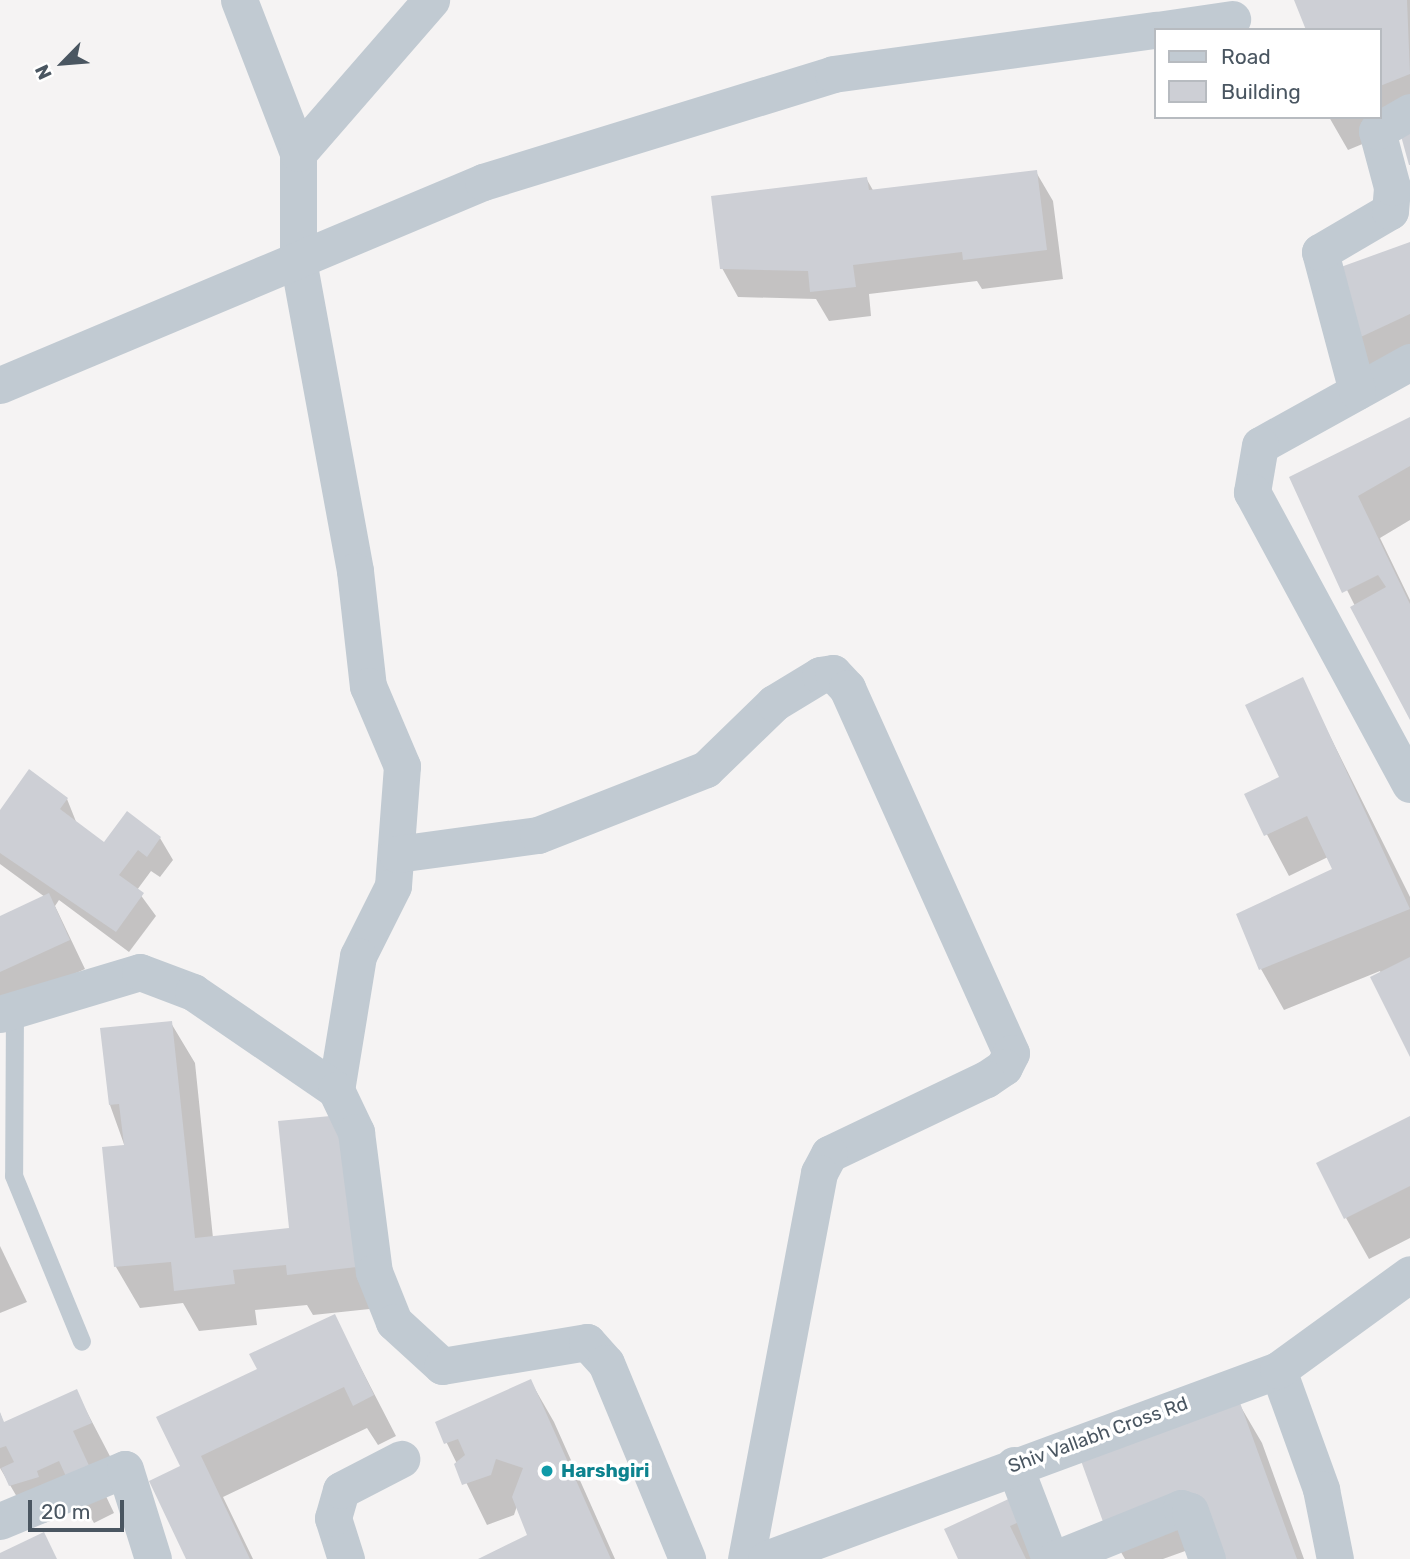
<!DOCTYPE html>
<html>
<head>
<meta charset="utf-8">
<style>
  body { margin:0 }
  #map { position:relative; width:1410px; height:1559px; overflow:hidden; background:#f5f3f3; font-family:Rubik,sans-serif }
  div>[style] { position:absolute }
  .shadow>* { inset:0; background:#0003 }
  .building>* { inset:0; background:#cdcfd5 }
  .service>* { height:18px; margin:-9px; padding:0 9px; transform-origin:9px; border-radius:9px; background:#c1cad2 }
  .minor>* { height:37px; margin:-18.5px; padding:0 18.5px; transform-origin:18.5px; border-radius:18.5px; background:#c1cad2 }
  .dots>* { width:19px; height:19px; translate:-50% -50%; box-sizing:border-box; border:4px solid #fff; border-radius:50% }
  span { translate:-50% -50%; white-space:nowrap; text-align:center; line-height:1.15; -webkit-text-stroke:7px #fff; paint-order:stroke }
  .street-label { font-size:19px; color:#4a5661 }
  .culture-label { font-size:19px; color:#0d838f; font-weight:700 }
  .left { translate:0 -50%; text-align:left }
  .legend { position:absolute; left:1154px; top:28px; width:228px; height:91px; box-sizing:border-box; background:#fff; border:2px solid #b7bbc0; margin:0; padding:9px 12px; list-style:none; font-size:21px; color:#4a5661 }
  .legend li { display:flex; align-items:center; gap:14px; height:35px }
  .legend b { width:35px; border:2px solid #b7bbc0 }
  .north { position:absolute; left:28px; top:28px; width:70px; height:70px; -webkit-text-stroke:5px #fff; paint-order:stroke; rotate:245deg; font-size:19px; font-weight:700; line-height:28px; text-align:center; color:#4a5661 }
  .north::after { content:''; display:block; margin:auto; width:24px; height:32px; background:#4a5661; clip-path:polygon(50% 0,100% 100%,50% 72%,0 100%) }
  .scale { position:absolute; left:28px; top:1500px; width:96px; height:32px; box-sizing:border-box; border:4px solid #4a5661; border-top:0; padding-left:9px; font-size:21px; line-height:24px; white-space:nowrap; color:#4a5661; -webkit-text-stroke:5px #fff; paint-order:stroke }
</style>
</head>
<body>
<div id="map">
  <div class="shadow">
    <i style="clip-path:polygon(1296px 0,1410px 0,1410px 162px,1401px 128px,1348px 150px,1329px 117px,1380px 117px,1380px 30px)"></i>
    <i style="clip-path:polygon(1036px 172px,1053px 201px,1063px 279px,982px 289px,977px 281px,869px 294px,871px 316px,829px 321px,816px 299px,738px 297px,722px 268px,866px 178px,874px 192px)"></i>
    <i style="clip-path:polygon(1410px 244px,1410px 365px,1375px 382px,1351px 341px)"></i>
    <i style="clip-path:polygon(1410px 419px,1410px 520px,1380px 538px,1410px 600px,1410px 716px,1291px 478px)"></i>
    <i style="clip-path:polygon(1302px 680px,1410px 897px,1410px 1053px,1380px 971px,1284px 1010px,1261px 969px,1335px 870px,1328px 857px,1289px 876px,1246px 795px,1282px 778px)"></i>
    <i style="clip-path:polygon(67px 799px,77px 824px,104px 844px,160px 838px,173px 860px,160px 877px,151px 871px,137px 890px,156px 916px,129px 952px,59px 900px,55px 906px,85px 969px,0 1008px,0 918px,45px 897px,0 864px,0 813px)"></i>
    <i style="clip-path:polygon(171px 1023px,195px 1063px,213px 1238px,291px 1230px,280px 1123px,379px 1308px,313px 1315px,307px 1305px,255px 1310px,257px 1325px,199px 1331px,183px 1303px,140px 1308px,116px 1267px,125px 1147px,110px 1105px,102px 1030px)"></i>
    <i style="clip-path:polygon(1410px 1118px,1410px 1238px,1369px 1259px,1346px 1218px)"></i>
    <i style="clip-path:polygon(0 1246px,27px 1302px,0 1313px)"></i>
    <i style="clip-path:polygon(334px 1316px,396px 1436px,378px 1445px,367px 1428px,223px 1497px,253px 1559px,188px 1559px,182px 1467px,259px 1370px)"></i>
    <i style="clip-path:polygon(531px 1382px,554px 1422px,615px 1559px,482px 1559px,530px 1535px,517px 1506px,514px 1515px,487px 1525px,437px 1423px)"></i>
    <i style="clip-path:polygon(76px 1391px,114px 1464px,95px 1473px,114px 1513px,94px 1523px,82px 1502px,59px 1512px,61px 1518px,34px 1526px,0 1468px,0 1413px,4px 1424px)"></i>
    <i style="clip-path:polygon(1238px 1402px,1262px 1443px,1304px 1559px,1220px 1559px,1213px 1541px,1163px 1559px,1125px 1559px,1108px 1530px)"></i>
    <i style="clip-path:polygon(1015px 1498px,1047px 1559px,960px 1559px)"></i>
  </div>
  <div class="building">
    <i style="clip-path:polygon(1294px 0,1407px 0,1410px 74px,1380px 86px,1380px 30px,1306px 30px)"></i>
    <i style="clip-path:polygon(1410px 121px,1410px 165px,1409px 165px,1398px 125px)"></i>
    <i style="clip-path:polygon(1037px 170px,1047px 250px,963px 260px,962px 252px,853px 265px,856px 287px,810px 292px,808px 271px,720px 269px,711px 196px,867px 177px,869px 190px)"></i>
    <i style="clip-path:polygon(1410px 242px,1410px 314px,1350px 342px,1327px 272px)"></i>
    <i style="clip-path:polygon(1410px 417px,1410px 466px,1358px 496px,1410px 604px,1410px 720px,1350px 607px,1386px 587px,1378px 575px,1342px 593px,1289px 477px)"></i>
    <i style="clip-path:polygon(1303px 677px,1410px 909px,1259px 970px,1236px 914px,1332px 869px,1307px 816px,1264px 836px,1244px 794px,1279px 777px,1245px 705px)"></i>
    <i style="clip-path:polygon(29px 769px,68px 798px,60px 809px,104px 842px,127px 811px,161px 837px,147px 857px,138px 850px,119px 875px,144px 893px,116px 932px,0 853px,0 810px)"></i>
    <i style="clip-path:polygon(49px 893px,70px 940px,0 972px,0 916px)"></i>
    <i style="clip-path:polygon(1410px 957px,1410px 1057px,1370px 977px)"></i>
    <i style="clip-path:polygon(172px 1021px,195px 1238px,289px 1228px,278px 1121px,341px 1115px,357px 1267px,287px 1275px,286px 1265px,233px 1270px,235px 1284px,174px 1291px,171px 1262px,114px 1267px,102px 1147px,124px 1145px,119px 1104px,109px 1105px,100px 1028px)"></i>
    <i style="clip-path:polygon(1410px 1116px,1410px 1186px,1344px 1219px,1316px 1163px)"></i>
    <i style="clip-path:polygon(335px 1314px,374px 1395px,353px 1406px,344px 1387px,201px 1456px,250px 1559px,186px 1559px,149px 1481px,180px 1466px,156px 1417px,257px 1369px,249px 1354px)"></i>
    <i style="clip-path:polygon(531px 1379px,611px 1559px,478px 1559px,527px 1535px,512px 1497px,523px 1468px,496px 1459px,491px 1475px,462px 1485px,454px 1464px,465px 1455px,458px 1439px,444px 1444px,435px 1422px)"></i>
    <i style="clip-path:polygon(77px 1389px,92px 1423px,73px 1431px,92px 1472px,69px 1483px,59px 1461px,37px 1471px,39px 1477px,9px 1486px,1px 1468px,14px 1462px,6px 1446px,0 1448px,0 1412px,4px 1422px)"></i>
    <i style="clip-path:polygon(1239px 1400px,1297px 1559px,1218px 1559px,1196px 1498px,1106px 1530px,1080px 1458px)"></i>
    <i style="clip-path:polygon(1015px 1496px,1026px 1519px,1010px 1526px,1026px 1559px,958px 1559px,944px 1529px)"></i>
    <i style="clip-path:polygon(44px 1532px,57px 1559px,0 1559px,0 1553px)"></i>
  </div>
  <div class="service">
    <i style="left:15px;top:1008px;width:168px;rotate:90.3deg"></i>
    <i style="left:14px;top:1176px;width:179px;rotate:67.7deg"></i>
  </div>
  <div class="minor">
    <i style="left:239px;top:0;width:164px;rotate:68.9deg"></i>
    <i style="left:298px;top:153px;width:107px;rotate:90deg"></i>
    <i style="left:298px;top:260px;width:316px;rotate:79.6deg"></i>
    <i style="left:355px;top:571px;width:116px;rotate:83.6deg"></i>
    <i style="left:368px;top:686px;width:87px;rotate:67deg"></i>
    <i style="left:402px;top:766px;width:120px;rotate:94.3deg"></i>
    <i style="left:393px;top:886px;width:78px;rotate:116.6deg"></i>
    <i style="left:358px;top:956px;width:136px;rotate:99.3deg"></i>
    <i style="left:1157px;top:30px;width:76px;rotate:-8.3deg"></i>
    <i style="left:298px;top:153px;width:203px;rotate:-49deg"></i>
    <i style="left:1410px;top:362px;width:171px;rotate:151deg"></i>
    <i style="left:1260px;top:445px;width:48px;rotate:99.7deg"></i>
    <i style="left:1252px;top:492px;width:332px;rotate:61.6deg"></i>
    <i style="left:0;top:385px;width:524px;rotate:-22.8deg"></i>
    <i style="left:483px;top:182px;width:366px;rotate:-17.1deg"></i>
    <i style="left:833px;top:74px;width:326px;rotate:-7.8deg"></i>
    <i style="left:1357px;top:391px;width:144px;rotate:-104.9deg"></i>
    <i style="left:1320px;top:252px;width:81px;rotate:-30.4deg"></i>
    <i style="left:1390px;top:211px;width:24px;rotate:-85deg"></i>
    <i style="left:1392px;top:187px;width:58px;rotate:-105deg"></i>
    <i style="left:1377px;top:131px;width:38px;rotate:-30deg"></i>
    <i style="left:397px;top:854px;width:142px;rotate:-7.7deg"></i>
    <i style="left:538px;top:835px;width:180px;rotate:-21.4deg"></i>
    <i style="left:706px;top:769px;width:95px;rotate:-44.1deg"></i>
    <i style="left:774px;top:703px;width:54px;rotate:-31.3deg"></i>
    <i style="left:820px;top:675px;width:13px;rotate:-9deg"></i>
    <i style="left:833px;top:673px;width:21px;rotate:47deg"></i>
    <i style="left:847px;top:688px;width:400px;rotate:65.8deg"></i>
    <i style="left:1011px;top:1053px;width:16px;rotate:117deg"></i>
    <i style="left:1004px;top:1067px;width:22px;rotate:146deg"></i>
    <i style="left:986px;top:1079px;width:174px;rotate:154.5deg"></i>
    <i style="left:829px;top:1154px;width:21px;rotate:118deg"></i>
    <i style="left:819px;top:1173px;width:393px;rotate:100.7deg"></i>
    <i style="left:0;top:1014px;width:146px;rotate:-16.7deg"></i>
    <i style="left:140px;top:972px;width:57px;rotate:20.7deg"></i>
    <i style="left:193px;top:992px;width:173px;rotate:34.4deg"></i>
    <i style="left:336px;top:1090px;width:47px;rotate:64.5deg"></i>
    <i style="left:356px;top:1132px;width:141px;rotate:82.7deg"></i>
    <i style="left:374px;top:1272px;width:54px;rotate:68.2deg"></i>
    <i style="left:394px;top:1322px;width:65px;rotate:42.5deg"></i>
    <i style="left:442px;top:1366px;width:147px;rotate:-9.4deg"></i>
    <i style="left:587px;top:1342px;width:28px;rotate:48deg"></i>
    <i style="left:606px;top:1363px;width:212px;rotate:67.5deg"></i>
    <i style="left:1278px;top:1370px;width:127px;rotate:70.1deg"></i>
    <i style="left:1321px;top:1489px;width:71px;rotate:78.7deg"></i>
    <i style="left:1014px;top:1465px;width:101px;rotate:69deg"></i>
    <i style="left:0;top:1521px;width:135px;rotate:-22.6deg"></i>
    <i style="left:125px;top:1469px;width:94px;rotate:72.7deg"></i>
    <i style="left:346px;top:1559px;width:43px;rotate:-107.6deg"></i>
    <i style="left:333px;top:1518px;width:29px;rotate:-74deg"></i>
    <i style="left:341px;top:1490px;width:68px;rotate:-27.3deg"></i>
    <i style="left:766px;top:1559px;width:546px;rotate:-20.26deg"></i>
    <i style="left:1278px;top:1370px;width:163px;rotate:-36deg"></i>
    <i style="left:1055px;top:1559px;width:136px;rotate:-22deg"></i>
    <i style="left:1181px;top:1508px;width:9px;rotate:18deg"></i>
    <i style="left:1190px;top:1511px;width:51px;rotate:70.5deg"></i>
  </div>
  <div class="dots">
    <i style="left:547px;top:1471px;background:#0f9aa8"></i>
  </div>
  <div class="street-label">
    <span style="left:1098px;top:1435px;rotate:-20deg">Shiv Vallabh Cross Rd</span>
  </div>
  <div class="culture-label">
    <span class="left" style="left:561px;top:1471px">Harshgiri</span>
  </div>
  <ul class="legend">
  <li><b style="height:9px;background:#c1cad2"></b>Road</li>
  <li><b style="height:19px;background:#cdcfd5"></b>Building</li>
  </ul>
  <div class="north">N</div>
  <div class="scale">20 m</div>
</div>
</body>
</html>
